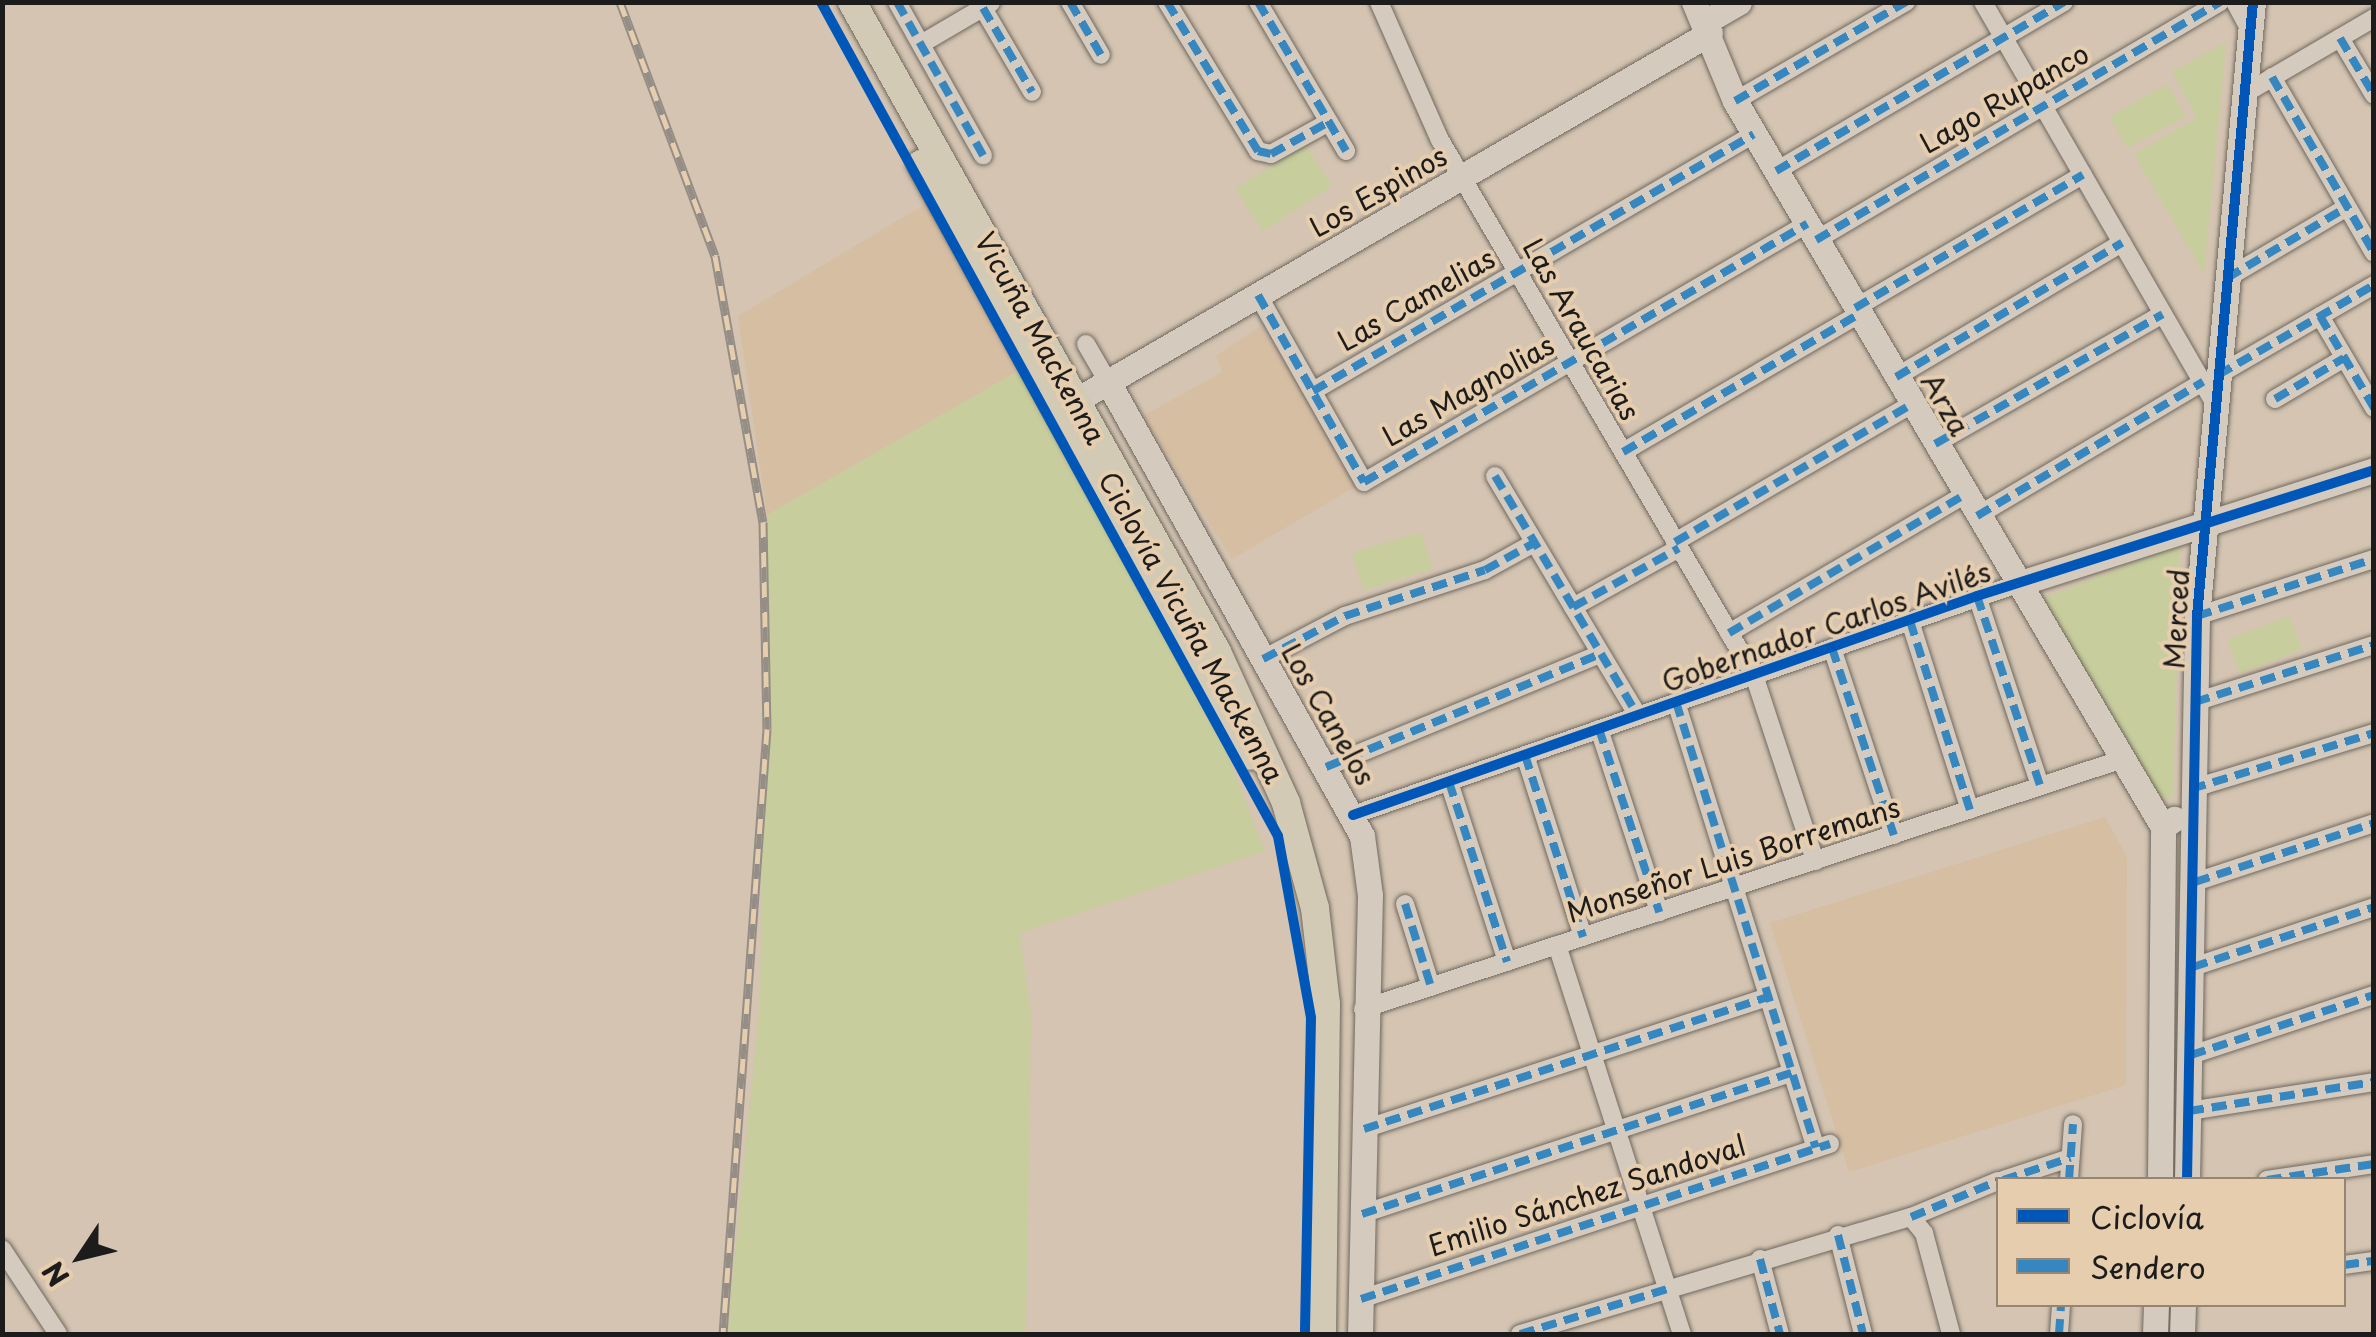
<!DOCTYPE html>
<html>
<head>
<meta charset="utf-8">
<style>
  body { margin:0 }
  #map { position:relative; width:2376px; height:1337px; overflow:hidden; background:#d4c4b1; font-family:"Playpen Sans",sans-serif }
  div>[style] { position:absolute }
  .built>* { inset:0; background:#d6bea3 }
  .green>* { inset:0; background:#c7cd9c; transform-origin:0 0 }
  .roads { filter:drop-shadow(0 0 2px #6f685f) drop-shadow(0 0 2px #6f685f) }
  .street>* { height:18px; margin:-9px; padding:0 9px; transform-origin:9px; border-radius:9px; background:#d4cabe }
  .secondary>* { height:25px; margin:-12.5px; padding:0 12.5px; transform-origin:12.5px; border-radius:12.5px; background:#d4cabe }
  .primary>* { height:28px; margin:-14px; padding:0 14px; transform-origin:14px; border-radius:14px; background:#d3cab6 }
  .rail>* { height:9px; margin-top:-4.5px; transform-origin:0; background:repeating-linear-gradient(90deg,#e6cdae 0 15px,#958e86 0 30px); box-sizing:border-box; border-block:2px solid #958e86 }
  .quiet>* { height:8px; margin-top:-4px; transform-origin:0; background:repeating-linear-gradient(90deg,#3686bf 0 15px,transparent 0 23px) }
  .cycleway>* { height:10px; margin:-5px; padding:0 5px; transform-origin:5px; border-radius:5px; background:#0057b8 }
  span { translate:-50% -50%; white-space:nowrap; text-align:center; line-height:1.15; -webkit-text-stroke:8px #e6cdae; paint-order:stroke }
  .street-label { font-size:28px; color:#1c1c1c }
  .frame { position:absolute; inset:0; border:5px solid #1c1c1c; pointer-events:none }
  .legend { position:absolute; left:1996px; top:1177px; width:350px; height:130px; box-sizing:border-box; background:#e6cdae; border:2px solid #958674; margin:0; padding:12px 18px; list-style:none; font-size:30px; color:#1c1c1c }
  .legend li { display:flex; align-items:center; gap:20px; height:50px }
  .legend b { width:50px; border:2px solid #958674 }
  .north { position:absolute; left:30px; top:1207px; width:100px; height:100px; -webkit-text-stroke:8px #e6cdae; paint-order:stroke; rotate:235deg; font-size:28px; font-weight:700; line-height:40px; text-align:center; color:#1c1c1c }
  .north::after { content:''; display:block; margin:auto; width:35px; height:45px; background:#1c1c1c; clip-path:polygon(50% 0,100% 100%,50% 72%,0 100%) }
</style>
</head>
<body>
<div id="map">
  <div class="built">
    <i style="clip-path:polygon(927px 203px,1018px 371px,767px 515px,738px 316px)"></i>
    <i style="clip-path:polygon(1261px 326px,1360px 484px,1232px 559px,1143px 416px,1222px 372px,1216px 356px)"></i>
    <i style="clip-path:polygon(2105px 817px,2127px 857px,2126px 1085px,1849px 1172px,1770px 923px)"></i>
  </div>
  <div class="green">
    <i style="clip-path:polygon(2226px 42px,2204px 274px,2134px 154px,2197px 118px,2172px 72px)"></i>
    <i style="left:2168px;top:84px;width:37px;height:67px;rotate:61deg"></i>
    <i style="left:1305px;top:144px;width:50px;height:83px;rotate:57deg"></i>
    <i style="clip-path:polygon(1018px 371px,1225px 749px,1265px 851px,1020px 933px,1031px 1017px,1026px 1334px,727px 1334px,760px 1003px,767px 515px)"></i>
    <i style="left:1421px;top:532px;width:39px;height:72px;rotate:73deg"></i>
    <i style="clip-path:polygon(2180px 545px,2173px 797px,2154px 800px,2039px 600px)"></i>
    <i style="left:2289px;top:616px;width:36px;height:66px;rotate:69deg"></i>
  </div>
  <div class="roads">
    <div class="street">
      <i style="left:897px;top:2px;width:176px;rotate:60.7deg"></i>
      <i style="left:1070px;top:2px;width:61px;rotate:59.7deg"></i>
      <i style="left:1167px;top:2px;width:175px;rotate:58.6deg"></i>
      <i style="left:1258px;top:151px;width:13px;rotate:13deg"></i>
      <i style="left:1271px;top:154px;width:66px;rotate:-28.9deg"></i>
      <i style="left:1258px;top:2px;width:173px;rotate:59.4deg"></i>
      <i style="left:1379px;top:2px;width:151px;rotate:66.2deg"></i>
      <i style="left:1440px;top:140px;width:620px;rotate:59.59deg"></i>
      <i style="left:1754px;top:675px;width:196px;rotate:71.8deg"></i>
      <i style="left:1983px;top:2px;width:464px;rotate:60deg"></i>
      <i style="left:2235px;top:2px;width:32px;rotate:62deg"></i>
      <i style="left:983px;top:8px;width:97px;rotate:59.7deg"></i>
      <i style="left:2340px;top:38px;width:66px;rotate:59.2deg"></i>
      <i style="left:921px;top:44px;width:81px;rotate:-30.4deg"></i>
      <i style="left:2272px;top:77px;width:203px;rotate:59.9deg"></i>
      <i style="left:2244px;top:94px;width:151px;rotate:-30.3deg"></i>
      <i style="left:1735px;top:101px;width:198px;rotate:-30.1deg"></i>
      <i style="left:1776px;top:171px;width:334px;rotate:-30.4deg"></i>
      <i style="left:1816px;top:240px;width:469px;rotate:-30.5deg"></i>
      <i style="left:2227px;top:278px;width:139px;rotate:-30.6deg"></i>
      <i style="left:1258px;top:295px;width:215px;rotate:60.5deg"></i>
      <i style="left:1364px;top:482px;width:513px;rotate:-30.22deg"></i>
      <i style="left:1855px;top:308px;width:264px;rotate:-30.3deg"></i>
      <i style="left:2320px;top:316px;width:107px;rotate:59.6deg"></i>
      <i style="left:1086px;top:344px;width:44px;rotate:59.9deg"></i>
      <i style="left:2218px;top:375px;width:180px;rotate:-30deg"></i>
      <i style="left:1896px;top:377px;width:263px;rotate:-30.7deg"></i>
      <i style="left:1313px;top:391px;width:510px;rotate:-30.23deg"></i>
      <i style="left:2275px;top:399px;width:80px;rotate:-30.7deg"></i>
      <i style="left:1935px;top:444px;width:262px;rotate:-29.7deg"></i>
      <i style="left:1623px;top:452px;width:273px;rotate:-30.3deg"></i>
      <i style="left:1495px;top:476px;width:279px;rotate:59.2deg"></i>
      <i style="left:1977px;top:516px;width:263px;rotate:-30.7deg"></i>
      <i style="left:1675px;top:542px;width:274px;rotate:-30.2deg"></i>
      <i style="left:1977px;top:596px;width:199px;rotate:71.6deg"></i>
      <i style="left:1573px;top:607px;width:121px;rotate:-29.1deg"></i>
      <i style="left:2197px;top:616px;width:186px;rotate:-17.9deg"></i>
      <i style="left:1910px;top:621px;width:198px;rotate:72.4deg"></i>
      <i style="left:1729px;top:633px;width:273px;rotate:-30.4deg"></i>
      <i style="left:1832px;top:648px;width:197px;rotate:71.7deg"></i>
      <i style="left:1263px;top:659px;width:93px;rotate:-27.7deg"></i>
      <i style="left:1345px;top:616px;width:147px;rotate:-18.2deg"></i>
      <i style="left:1485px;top:570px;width:56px;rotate:-28.9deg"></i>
      <i style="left:1676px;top:702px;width:467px;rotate:72.6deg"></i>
      <i style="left:2195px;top:702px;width:188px;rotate:-17.7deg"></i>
      <i style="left:1599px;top:729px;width:193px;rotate:71.8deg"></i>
      <i style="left:1525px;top:755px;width:191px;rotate:72.3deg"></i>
      <i style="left:1326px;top:767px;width:296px;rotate:-22.4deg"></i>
      <i style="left:1449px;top:782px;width:189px;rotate:72.1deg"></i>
      <i style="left:2191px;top:789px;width:191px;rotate:-17deg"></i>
      <i style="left:1353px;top:815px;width:703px;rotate:-19.18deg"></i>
      <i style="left:2195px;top:882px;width:188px;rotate:-18.2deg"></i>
      <i style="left:1405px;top:904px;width:87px;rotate:72.6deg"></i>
      <i style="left:1557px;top:945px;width:409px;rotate:72.2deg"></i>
      <i style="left:2193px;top:967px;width:191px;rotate:-18.3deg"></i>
      <i style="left:1363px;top:1009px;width:797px;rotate:-18.21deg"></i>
      <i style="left:2191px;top:1055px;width:193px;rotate:-18.2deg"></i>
      <i style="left:2189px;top:1111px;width:187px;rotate:-8.9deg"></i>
      <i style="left:1364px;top:1129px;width:424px;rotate:-18.1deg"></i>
      <i style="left:2003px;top:1180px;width:71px;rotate:-18.2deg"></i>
      <i style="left:2069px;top:1180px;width:56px;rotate:-85.9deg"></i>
      <i style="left:2267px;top:1180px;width:108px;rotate:-8.5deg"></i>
      <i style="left:1362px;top:1214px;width:452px;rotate:-18.2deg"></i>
      <i style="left:1911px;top:1217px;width:21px;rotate:51deg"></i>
      <i style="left:1924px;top:1233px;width:105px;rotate:75deg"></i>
      <i style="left:1911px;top:1217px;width:94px;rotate:-22.5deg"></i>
      <i style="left:1838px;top:1235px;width:102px;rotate:75.8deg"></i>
      <i style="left:2px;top:1249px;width:102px;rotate:56.6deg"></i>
      <i style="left:1760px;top:1259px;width:78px;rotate:75.1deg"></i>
      <i style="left:2344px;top:1265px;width:30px;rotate:-8deg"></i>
      <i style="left:1361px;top:1299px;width:494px;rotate:-18.3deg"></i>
      <i style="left:1520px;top:1334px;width:408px;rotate:-16.7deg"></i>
      <i style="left:2059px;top:1334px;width:30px;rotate:-86deg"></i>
    </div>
    <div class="secondary">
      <i style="left:1694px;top:2px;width:107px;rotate:67.5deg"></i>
      <i style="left:1735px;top:101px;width:843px;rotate:59.48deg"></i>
      <i style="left:1705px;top:22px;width:39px;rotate:-30deg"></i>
      <i style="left:1108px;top:382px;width:520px;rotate:60.77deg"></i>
      <i style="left:1362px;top:836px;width:60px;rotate:82.3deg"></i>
      <i style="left:1370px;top:895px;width:439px;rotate:91.3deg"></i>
      <i style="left:1061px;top:409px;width:750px;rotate:-30.09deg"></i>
      <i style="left:2017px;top:584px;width:375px;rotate:-17.7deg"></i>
      <i style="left:2160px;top:1180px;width:353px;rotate:-89.5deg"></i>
      <i style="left:2163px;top:827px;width:14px;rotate:-36deg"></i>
      <i style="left:2187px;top:1180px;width:564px;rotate:-88.98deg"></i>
      <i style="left:2197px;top:616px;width:617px;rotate:-84.79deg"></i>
      <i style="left:2155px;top:1334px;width:30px;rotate:-88deg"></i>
      <i style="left:2182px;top:1334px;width:30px;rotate:-88deg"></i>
    </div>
    <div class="primary">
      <i style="left:852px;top:2px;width:745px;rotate:60.68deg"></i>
      <i style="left:1217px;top:652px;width:166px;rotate:65.4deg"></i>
      <i style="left:1286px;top:803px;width:109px;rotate:74.6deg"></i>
      <i style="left:1315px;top:908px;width:97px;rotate:83.5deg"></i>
      <i style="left:1326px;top:1004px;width:330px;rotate:90.7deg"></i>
      <i style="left:921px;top:164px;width:677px;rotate:60.94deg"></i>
    </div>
  </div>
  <div class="rail">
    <i style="left:620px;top:2px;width:271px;rotate:69.5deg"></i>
    <i style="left:715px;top:256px;width:270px;rotate:79.8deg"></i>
    <i style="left:763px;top:522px;width:207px;rotate:88.9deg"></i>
    <i style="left:767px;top:729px;width:607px;rotate:94.16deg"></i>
  </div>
  <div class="quiet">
    <i style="left:897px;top:2px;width:176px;rotate:60.7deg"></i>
    <i style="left:1070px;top:2px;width:61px;rotate:59.7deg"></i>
    <i style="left:1167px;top:2px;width:175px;rotate:58.6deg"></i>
    <i style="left:1258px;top:151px;width:13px;rotate:13deg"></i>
    <i style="left:1271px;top:154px;width:66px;rotate:-28.9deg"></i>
    <i style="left:1258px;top:2px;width:173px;rotate:59.4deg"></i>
    <i style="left:983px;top:8px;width:97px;rotate:59.7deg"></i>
    <i style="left:2340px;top:38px;width:66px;rotate:59.2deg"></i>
    <i style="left:2272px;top:77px;width:203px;rotate:59.9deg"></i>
    <i style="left:1735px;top:101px;width:198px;rotate:-30.1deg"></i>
    <i style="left:1776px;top:171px;width:334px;rotate:-30.4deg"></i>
    <i style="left:1816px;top:240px;width:469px;rotate:-30.5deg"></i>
    <i style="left:2227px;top:278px;width:139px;rotate:-30.6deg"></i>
    <i style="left:1258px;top:295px;width:215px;rotate:60.5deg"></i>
    <i style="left:1364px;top:482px;width:513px;rotate:-30.22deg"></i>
    <i style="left:1855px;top:308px;width:264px;rotate:-30.3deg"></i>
    <i style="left:2320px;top:316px;width:107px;rotate:59.6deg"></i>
    <i style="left:2218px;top:375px;width:180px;rotate:-30deg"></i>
    <i style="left:1896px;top:377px;width:263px;rotate:-30.7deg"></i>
    <i style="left:1313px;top:391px;width:510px;rotate:-30.23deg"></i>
    <i style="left:2275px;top:399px;width:80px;rotate:-30.7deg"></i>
    <i style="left:1935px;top:444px;width:262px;rotate:-29.7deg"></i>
    <i style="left:1623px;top:452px;width:273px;rotate:-30.3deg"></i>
    <i style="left:1495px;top:476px;width:279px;rotate:59.2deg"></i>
    <i style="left:1977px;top:516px;width:263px;rotate:-30.7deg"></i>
    <i style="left:1675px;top:542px;width:274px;rotate:-30.2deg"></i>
    <i style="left:1977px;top:596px;width:199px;rotate:71.6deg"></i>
    <i style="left:1573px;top:607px;width:121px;rotate:-29.1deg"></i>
    <i style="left:2197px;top:616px;width:186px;rotate:-17.9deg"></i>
    <i style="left:1910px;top:621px;width:198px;rotate:72.4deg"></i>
    <i style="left:1729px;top:633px;width:273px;rotate:-30.4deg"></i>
    <i style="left:1832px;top:648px;width:197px;rotate:71.7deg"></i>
    <i style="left:1263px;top:659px;width:93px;rotate:-27.7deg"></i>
    <i style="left:1345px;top:616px;width:147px;rotate:-18.2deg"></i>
    <i style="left:1485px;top:570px;width:56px;rotate:-28.9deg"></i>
    <i style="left:1676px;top:702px;width:467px;rotate:72.6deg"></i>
    <i style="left:2195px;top:702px;width:188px;rotate:-17.7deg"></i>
    <i style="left:1599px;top:729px;width:193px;rotate:71.8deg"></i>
    <i style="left:1525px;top:755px;width:191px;rotate:72.3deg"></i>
    <i style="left:1326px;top:767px;width:296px;rotate:-22.4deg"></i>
    <i style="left:1449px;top:782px;width:189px;rotate:72.1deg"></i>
    <i style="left:2191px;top:789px;width:191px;rotate:-17deg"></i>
    <i style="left:2195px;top:882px;width:188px;rotate:-18.2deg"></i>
    <i style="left:1405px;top:904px;width:87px;rotate:72.6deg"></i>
    <i style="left:2193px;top:967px;width:191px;rotate:-18.3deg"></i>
    <i style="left:2191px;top:1055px;width:193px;rotate:-18.2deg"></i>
    <i style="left:2189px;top:1111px;width:187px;rotate:-8.9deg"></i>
    <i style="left:1364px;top:1129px;width:424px;rotate:-18.1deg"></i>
    <i style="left:2003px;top:1180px;width:71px;rotate:-18.2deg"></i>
    <i style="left:2069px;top:1180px;width:56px;rotate:-85.9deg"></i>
    <i style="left:2267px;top:1180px;width:108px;rotate:-8.5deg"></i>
    <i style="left:1362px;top:1214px;width:452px;rotate:-18.2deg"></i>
    <i style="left:1911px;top:1217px;width:94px;rotate:-22.5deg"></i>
    <i style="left:1838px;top:1235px;width:102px;rotate:75.8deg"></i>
    <i style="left:1760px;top:1259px;width:78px;rotate:75.1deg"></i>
    <i style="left:2344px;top:1265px;width:30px;rotate:-8deg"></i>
    <i style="left:1361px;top:1299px;width:494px;rotate:-18.3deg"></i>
    <i style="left:1520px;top:1334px;width:157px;rotate:-17deg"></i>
    <i style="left:2059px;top:1334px;width:30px;rotate:-86deg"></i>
  </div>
  <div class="cycleway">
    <i style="left:821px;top:2px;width:951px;rotate:61.28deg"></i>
    <i style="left:1278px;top:836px;width:185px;rotate:79.7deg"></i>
    <i style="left:1311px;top:1018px;width:316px;rotate:91.1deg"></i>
    <i style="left:1353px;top:815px;width:661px;rotate:-19.34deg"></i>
    <i style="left:1977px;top:596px;width:417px;rotate:-17.6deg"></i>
    <i style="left:2187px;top:1180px;width:564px;rotate:-88.98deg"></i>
    <i style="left:2197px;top:616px;width:617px;rotate:-84.79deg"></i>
  </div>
  <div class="street-label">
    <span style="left:2004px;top:98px;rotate:-30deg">Lago Rupanco</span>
    <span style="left:1378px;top:191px;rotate:-30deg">Los Espinos</span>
    <span style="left:1416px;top:299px;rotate:-30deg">Las Camelias</span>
    <span style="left:1582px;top:329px;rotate:60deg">Las Araucarias</span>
    <span style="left:1041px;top:338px;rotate:61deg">Vicuña Mackenna</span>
    <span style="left:1468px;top:390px;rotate:-30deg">Las Magnolias</span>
    <span style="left:1946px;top:404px;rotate:60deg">Arza</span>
    <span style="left:2176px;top:619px;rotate:-87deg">Merced</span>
    <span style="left:1826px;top:626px;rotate:-19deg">Gobernador Carlos Avilés</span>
    <span style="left:1192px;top:627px;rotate:61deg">Ciclovía Vicuña Mackenna</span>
    <span style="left:1329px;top:714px;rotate:60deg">Los Canelos</span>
    <span style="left:1733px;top:859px;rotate:-18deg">Monseñor Luis Borremans</span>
    <span style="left:1587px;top:1195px;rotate:-18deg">Emilio Sánchez Sandoval</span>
  </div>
  <div class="frame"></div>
  <ul class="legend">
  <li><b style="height:12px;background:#0057b8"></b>Ciclovía</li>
  <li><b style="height:12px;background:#3686bf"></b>Sendero</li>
  </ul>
  <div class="north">N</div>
</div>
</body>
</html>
